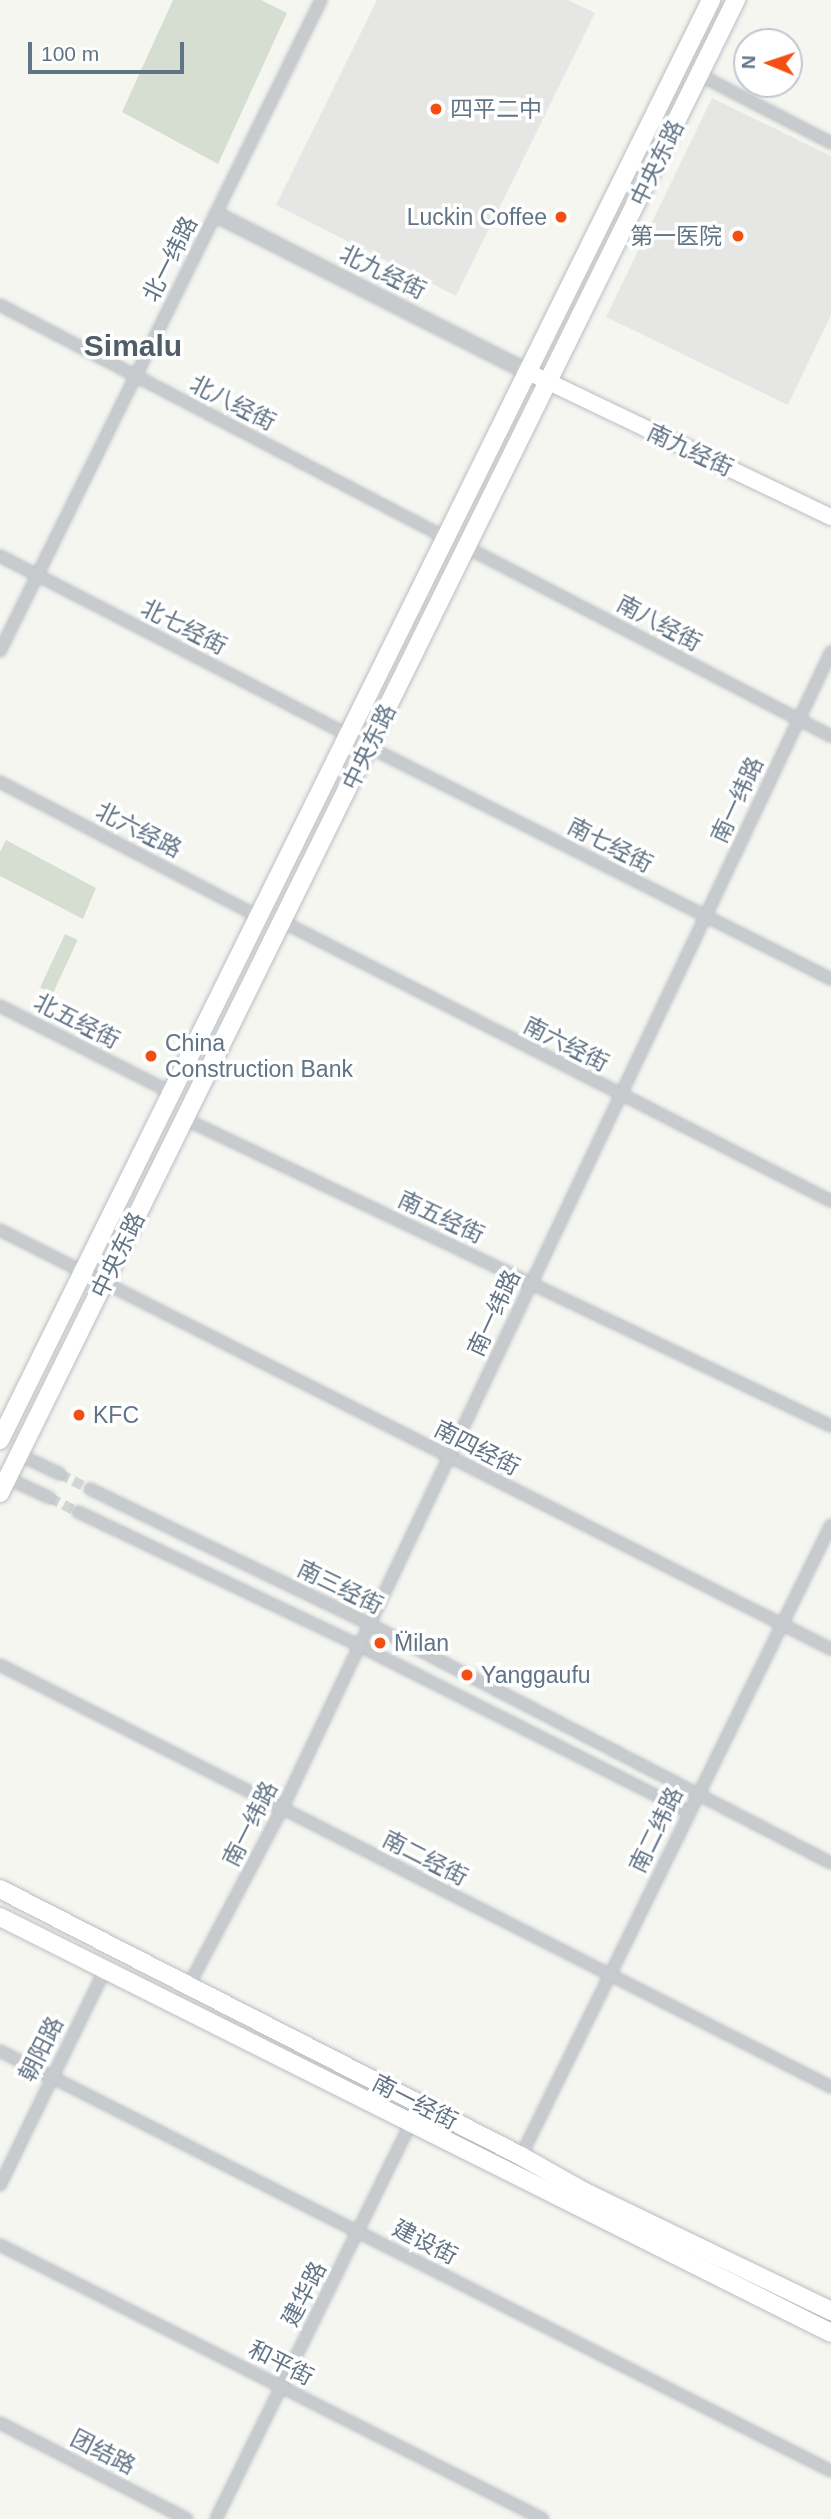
<!DOCTYPE html>
<html>
<head>
<meta charset="utf-8">
<style>
  body { margin:0 }
  #map { position:relative; width:831px; height:2519px; overflow:hidden; background:#f6f6f1; font-family:Helvetica,"Noto Sans SC",sans-serif }
  div>[style] { position:absolute }
  .built>* { inset:0; background:#e6e7e5 }
  .green>* { inset:0; background:#d6ded2; transform-origin:0 0 }
  .minor-tunnel>* { height:10px; margin-top:-5px; transform-origin:0; background:repeating-linear-gradient(90deg,#d1d6d6 0 10px,transparent 0 15px) }
  .roads { filter:drop-shadow(0 0 2px #b9bec3) drop-shadow(0 0 2px #b9bec3) }
  .minor>* { height:10px; margin:-5px; padding:0 5px; transform-origin:5px; border-radius:5px; background:#c8cbce }
  .tertiary>* { height:14px; margin:-7px; padding:0 7px; transform-origin:7px; border-radius:7px; background:#c8cbce }
  .secondary>* { height:16px; margin:-8px; padding:0 8px; transform-origin:8px; border-radius:8px; background:#fff }
  .primary>* { height:18px; margin:-9px; padding:0 9px; transform-origin:9px; border-radius:9px; background:#fff }
  .trunk>* { height:18px; margin:-9px; padding:0 9px; transform-origin:9px; border-radius:9px; background:#fff }
  .dots>* { width:19px; height:19px; translate:-50% -50%; box-sizing:border-box; border:4px solid #fff; border-radius:50% }
  span { translate:-50% -50%; white-space:nowrap; text-align:center; line-height:1.15; -webkit-text-stroke:7px #fff; paint-order:stroke }
  .poi-label { font-size:23px; color:#617486 }
  .left { translate:0 -50%; text-align:left }
  .right { translate:-100% -50%; text-align:right }
  .street-label { font-size:23px; color:#617486 }
  .district-label { font-size:30px; color:#505e6a; font-weight:700 }
  .north { position:absolute; left:733px; top:28px; width:70px; height:70px; box-sizing:border-box; background:#fff; border:2px solid #c0c7cf; border-radius:50%; rotate:272deg; font-size:19px; font-weight:700; line-height:28px; text-align:center; color:#617486 }
  .north::after { content:''; display:block; margin:auto; width:24px; height:32px; background:#f54e12; clip-path:polygon(50% 0,100% 100%,50% 72%,0 100%) }
  .scale { position:absolute; left:28px; top:42px; width:156px; height:32px; box-sizing:border-box; border:4px solid #617486; border-top:0; padding-left:9px; font-size:21px; line-height:24px; white-space:nowrap; color:#617486; -webkit-text-stroke:5px #fff; paint-order:stroke }
</style>
</head>
<body>
<div id="map">
  <div class="built">
    <i style="clip-path:polygon(377px 0,568px 0,595px 13px,456px 296px,276px 205px)"></i>
    <i style="clip-path:polygon(712px 98px,831px 156px,831px 315px,788px 405px,606px 317px)"></i>
  </div>
  <div class="green">
    <i style="clip-path:polygon(173px 0,261px 0,287px 13px,218px 164px,122px 112px)"></i>
    <i style="clip-path:polygon(6px 840px,96px 888px,83px 919px,0 876px,0 852px)"></i>
    <i style="left:65px;top:934px;width:14px;height:59px;rotate:25deg"></i>
  </div>
  <div class="minor-tunnel">
    <i style="left:60px;top:1474px;width:34px;rotate:27deg"></i>
    <i style="left:50px;top:1498px;width:31px;rotate:27deg"></i>
  </div>
  <div class="roads">
    <div class="minor">
      <i style="left:700px;top:75px;width:148px;rotate:27.4deg"></i>
      <i style="left:0;top:305px;width:503px;rotate:27.58deg"></i>
      <i style="left:468px;top:548px;width:409px;rotate:27.4deg"></i>
      <i style="left:0;top:556px;width:392px;rotate:27.2deg"></i>
      <i style="left:0;top:651px;width:726px;rotate:-63.75deg"></i>
      <i style="left:369px;top:747px;width:517px;rotate:26.66deg"></i>
      <i style="left:0;top:782px;width:292px;rotate:27.5deg"></i>
      <i style="left:283px;top:922px;width:615px;rotate:26.98deg"></i>
      <i style="left:0;top:1006px;width:193px;rotate:26.8deg"></i>
      <i style="left:185px;top:1119px;width:715px;rotate:25.42deg"></i>
      <i style="left:0;top:1230px;width:931px;rotate:26.76deg"></i>
      <i style="left:20px;top:1455px;width:44px;rotate:25.4deg"></i>
      <i style="left:7px;top:1478px;width:47px;rotate:24.9deg"></i>
      <i style="left:90px;top:1489px;width:312px;rotate:25.8deg"></i>
      <i style="left:371px;top:1625px;width:518px;rotate:27.36deg"></i>
      <i style="left:78px;top:1512px;width:312px;rotate:25.4deg"></i>
      <i style="left:360px;top:1646px;width:369px;rotate:26.8deg"></i>
      <i style="left:0;top:1665px;width:932px;rotate:26.92deg"></i>
      <i style="left:188px;top:1987px;width:201px;rotate:-62.2deg"></i>
      <i style="left:282px;top:1809px;width:1281px;rotate:-64.62deg"></i>
      <i style="left:0;top:2051px;width:931px;rotate:26.81deg"></i>
      <i style="left:521px;top:2156px;width:703px;rotate:-63.84deg"></i>
      <i style="left:0;top:2185px;width:237px;rotate:-64deg"></i>
      <i style="left:0;top:2245px;width:608px;rotate:26.78deg"></i>
      <i style="left:0;top:2423px;width:210px;rotate:27.2deg"></i>
      <i style="left:216px;top:2519px;width:439px;rotate:-63.8deg"></i>
    </div>
    <div class="tertiary">
      <i style="left:217px;top:215px;width:348px;rotate:26.8deg"></i>
    </div>
    <div class="secondary">
      <i style="left:528px;top:372px;width:336px;rotate:25.6deg"></i>
    </div>
    <div class="primary">
      <i style="left:0;top:1440px;width:1606px;rotate:-63.72deg"></i>
      <i style="left:0;top:1493px;width:1665px;rotate:-63.76deg"></i>
    </div>
    <div class="trunk">
      <i style="left:0;top:1889px;width:585px;rotate:27.13deg"></i>
      <i style="left:521px;top:2156px;width:71px;rotate:29.4deg"></i>
      <i style="left:583px;top:2191px;width:276px;rotate:25.8deg"></i>
      <i style="left:0;top:1917px;width:929px;rotate:26.59deg"></i>
    </div>
  </div>
  <div class="dots">
    <i style="left:436px;top:109px;background:#f54e12"></i>
    <i style="left:561px;top:217px;background:#f54e12"></i>
    <i style="left:738px;top:236px;background:#f54e12"></i>
    <i style="left:151px;top:1056px;background:#f54e12"></i>
    <i style="left:79px;top:1415px;background:#f54e12"></i>
    <i style="left:380px;top:1643px;background:#f54e12"></i>
    <i style="left:467px;top:1675px;background:#f54e12"></i>
  </div>
  <div class="poi-label">
    <span class="left" style="left:450px;top:109px">四平二中</span>
    <span class="right" style="left:547px;top:217px">Luckin Coffee</span>
    <span class="right" style="left:722px;top:236px">第一医院</span>
    <span class="left" style="left:165px;top:1056px">China<br>Construction Bank</span>
    <span class="left" style="left:93px;top:1415px">KFC</span>
    <span class="left" style="left:394px;top:1643px">M̈ilan</span>
    <span class="left" style="left:481px;top:1675px">Yanggaufu</span>
  </div>
  <div class="street-label">
    <span style="left:657px;top:163px;rotate:-64deg">中央东路</span>
    <span style="left:170px;top:259px;rotate:-63deg">北一纬路</span>
    <span style="left:383px;top:272px;rotate:26deg">北九经街</span>
    <span style="left:233px;top:403px;rotate:27deg">北八经街</span>
    <span style="left:690px;top:450px;rotate:25deg">南九经街</span>
    <span style="left:659px;top:623px;rotate:28deg">南八经街</span>
    <span style="left:184px;top:627px;rotate:27deg">北七经街</span>
    <span style="left:369px;top:747px;rotate:-64deg">中央东路</span>
    <span style="left:737px;top:800px;rotate:-65deg">南一纬路</span>
    <span style="left:139px;top:830px;rotate:27deg">北六经路</span>
    <span style="left:610px;top:845px;rotate:27deg">南七经街</span>
    <span style="left:77px;top:1021px;rotate:27deg">北五经街</span>
    <span style="left:566px;top:1044px;rotate:27deg">南六经街</span>
    <span style="left:441px;top:1217px;rotate:25deg">南五经街</span>
    <span style="left:118px;top:1255px;rotate:-64deg">中央东路</span>
    <span style="left:494px;top:1313px;rotate:-65deg">南一纬路</span>
    <span style="left:477px;top:1448px;rotate:27deg">南四经街</span>
    <span style="left:340px;top:1587px;rotate:26deg">南三经街</span>
    <span style="left:250px;top:1824px;rotate:-63deg">南一纬路</span>
    <span style="left:656px;top:1830px;rotate:-64deg">南二纬路</span>
    <span style="left:425px;top:1858px;rotate:27deg">南二经街</span>
    <span style="left:41px;top:2049px;rotate:-63deg">朝阳路</span>
    <span style="left:415px;top:2102px;rotate:27deg">南一经街</span>
    <span style="left:425px;top:2242px;rotate:27deg">建设街</span>
    <span style="left:304px;top:2294px;rotate:-63deg">建华路</span>
    <span style="left:281px;top:2363px;rotate:27deg">和平街</span>
    <span style="left:103px;top:2452px;rotate:27deg">团结路</span>
  </div>
  <div class="district-label">
    <span style="left:133px;top:346px">Simalu</span>
  </div>
  <div class="north">N</div>
  <div class="scale">100 m</div>
</div>
</body>
</html>
